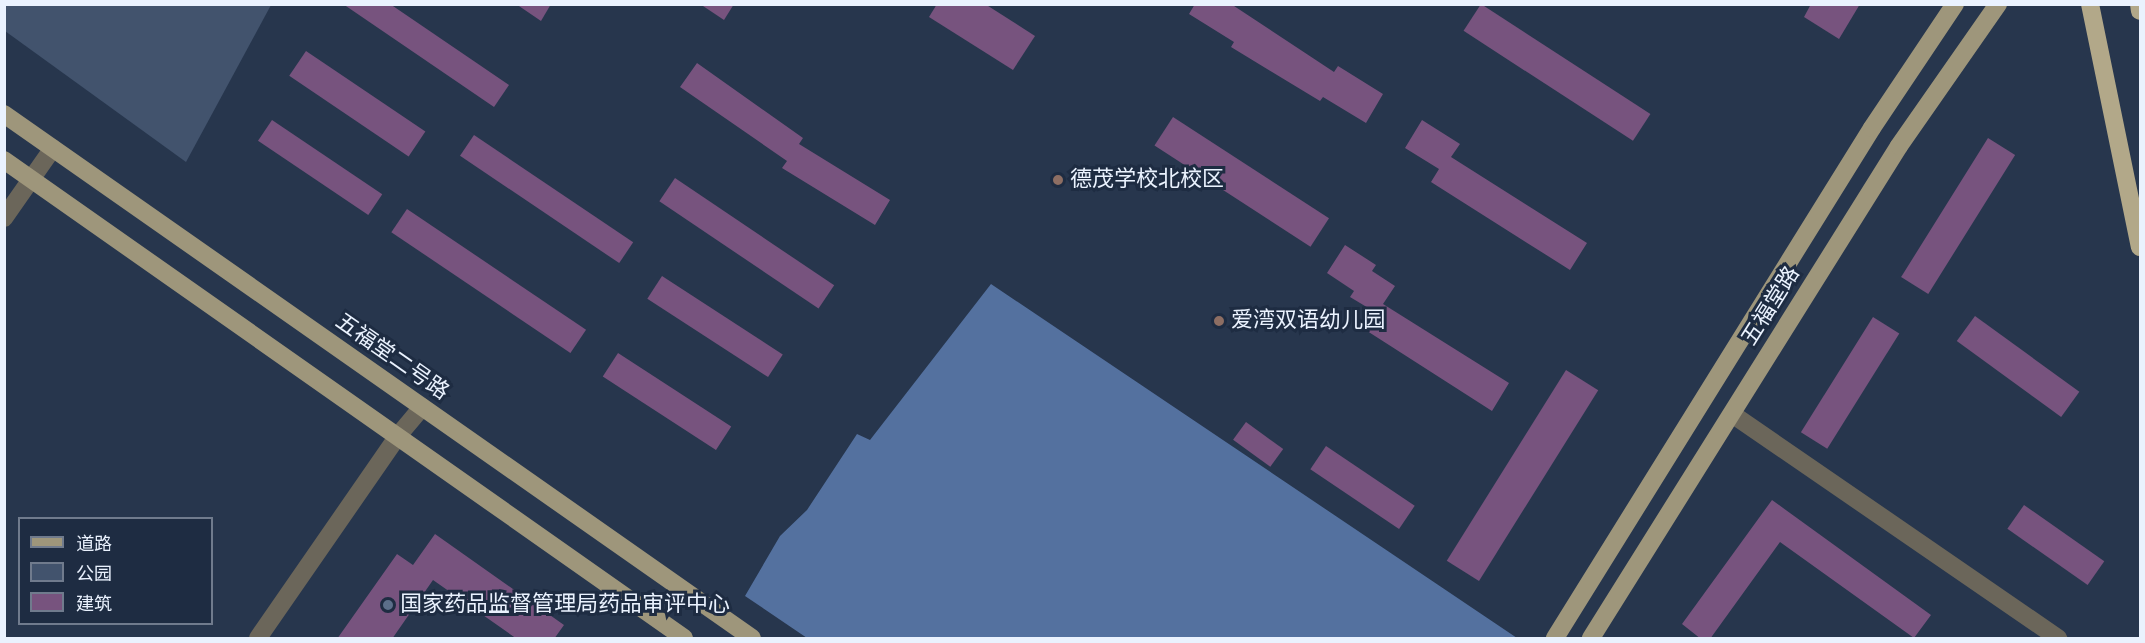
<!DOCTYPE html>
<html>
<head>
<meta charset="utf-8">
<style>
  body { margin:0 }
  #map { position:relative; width:2145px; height:643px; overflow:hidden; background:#27364d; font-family:Karla,"Noto Sans SC",sans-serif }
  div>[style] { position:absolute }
  .green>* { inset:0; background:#42536d }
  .forest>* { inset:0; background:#54719f }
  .building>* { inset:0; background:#77537e; transform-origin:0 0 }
  .minor>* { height:18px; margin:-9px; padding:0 9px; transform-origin:9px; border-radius:9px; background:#6b665a }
  .major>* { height:18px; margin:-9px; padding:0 9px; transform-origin:9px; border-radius:9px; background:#9e967b }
  .highway>* { height:18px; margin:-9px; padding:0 9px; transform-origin:9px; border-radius:9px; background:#b2a889 }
  .dots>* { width:16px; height:16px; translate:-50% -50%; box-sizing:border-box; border:3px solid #1e2c42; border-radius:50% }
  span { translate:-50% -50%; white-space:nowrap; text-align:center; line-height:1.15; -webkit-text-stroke:6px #1e2c42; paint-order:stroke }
  .poi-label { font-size:22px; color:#eaf2fe }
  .left { translate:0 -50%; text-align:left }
  .street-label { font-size:22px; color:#eaf2fe }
  .frame { position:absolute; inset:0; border:6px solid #eaf2fe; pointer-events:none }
  .legend { position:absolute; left:18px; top:517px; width:195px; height:108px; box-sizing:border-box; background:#1e2c42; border:2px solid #707b8d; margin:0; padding:8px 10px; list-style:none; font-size:18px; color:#eaf2fe }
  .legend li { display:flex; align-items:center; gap:12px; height:30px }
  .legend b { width:30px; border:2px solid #707b8d }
</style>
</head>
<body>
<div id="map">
  <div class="green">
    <i style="clip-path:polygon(5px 4px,271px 4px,271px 5px,186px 162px,5px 31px)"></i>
  </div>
  <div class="forest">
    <i style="clip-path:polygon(991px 284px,1517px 638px,807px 638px,745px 596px,780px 536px,807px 510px,857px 434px,870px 440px)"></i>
  </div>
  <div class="building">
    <i style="clip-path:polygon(343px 4px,390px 4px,509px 85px,494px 107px)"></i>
    <i style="clip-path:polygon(516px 4px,551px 4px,541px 21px)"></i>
    <i style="clip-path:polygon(700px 4px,734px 4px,724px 20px)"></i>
    <i style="clip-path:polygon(937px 4px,985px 4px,1035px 36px,1013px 70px,929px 17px)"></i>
    <i style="clip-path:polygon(1195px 4px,1231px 4px,1334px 72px,1338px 66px,1383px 94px,1366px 123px,1323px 97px,1320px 101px,1231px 47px,1234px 42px,1189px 14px)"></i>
    <i style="left:1481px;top:4px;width:202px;height:32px;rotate:33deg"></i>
    <i style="clip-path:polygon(1811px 4px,1860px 4px,1839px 39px,1804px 17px)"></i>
    <i style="left:306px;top:51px;width:144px;height:30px;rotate:34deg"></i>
    <i style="clip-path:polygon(697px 63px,803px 138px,799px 144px,890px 200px,875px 225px,782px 168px,787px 161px,680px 87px)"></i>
    <i style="left:1173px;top:117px;width:186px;height:34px;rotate:33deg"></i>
    <i style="left:272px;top:120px;width:133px;height:25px;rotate:34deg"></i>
    <i style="clip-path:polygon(1422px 120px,1460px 144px,1451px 157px,1587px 243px,1570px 270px,1431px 182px,1439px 169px,1405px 148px)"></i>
    <i style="left:474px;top:135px;width:192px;height:25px;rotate:34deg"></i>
    <i style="left:1988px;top:138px;width:32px;height:164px;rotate:32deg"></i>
    <i style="left:675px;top:178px;width:192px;height:28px;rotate:34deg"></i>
    <i style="left:407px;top:209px;width:216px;height:28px;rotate:34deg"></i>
    <i style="clip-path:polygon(1345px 245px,1376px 265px,1372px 271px,1395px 286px,1383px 304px,1509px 383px,1492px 411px,1364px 329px,1375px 312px,1350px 297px,1354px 291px,1327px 273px)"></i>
    <i style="left:662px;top:276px;width:144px;height:27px;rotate:33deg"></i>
    <i style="left:1975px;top:316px;width:129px;height:31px;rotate:36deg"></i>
    <i style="left:1873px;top:317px;width:31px;height:136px;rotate:32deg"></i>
    <i style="left:618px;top:353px;width:135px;height:28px;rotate:33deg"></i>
    <i style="left:1566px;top:370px;width:38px;height:225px;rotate:32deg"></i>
    <i style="left:1246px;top:422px;width:46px;height:22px;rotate:36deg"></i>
    <i style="left:1326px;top:446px;width:107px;height:28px;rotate:34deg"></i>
    <i style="clip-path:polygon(1772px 500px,1931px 615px,1914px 638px,1780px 542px,1710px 639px,1701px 639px,1682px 624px)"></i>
    <i style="left:2024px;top:505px;width:98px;height:29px;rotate:35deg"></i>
    <i style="clip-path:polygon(435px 534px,564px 625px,554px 639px,517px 639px,433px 580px,392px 639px,337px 639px,397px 554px,413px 565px)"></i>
  </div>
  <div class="minor">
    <i style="left:4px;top:218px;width:85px;rotate:-55deg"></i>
    <i style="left:1732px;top:414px;width:396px;rotate:34.5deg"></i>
    <i style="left:258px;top:638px;width:244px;rotate:-55.3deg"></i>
    <i style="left:397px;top:437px;width:39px;rotate:-50deg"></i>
  </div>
  <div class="major">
    <i style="left:4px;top:114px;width:913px;rotate:35.01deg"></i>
    <i style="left:4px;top:160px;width:831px;rotate:35.1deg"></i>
    <i style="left:1555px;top:638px;width:600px;rotate:-58.14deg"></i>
    <i style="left:1872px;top:128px;width:149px;rotate:-56.2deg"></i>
    <i style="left:1591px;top:638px;width:580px;rotate:-57.95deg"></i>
    <i style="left:1899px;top:146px;width:173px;rotate:-55.1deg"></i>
  </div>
  <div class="highway">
    <i style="left:2090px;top:4px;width:248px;rotate:78.4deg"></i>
    <i style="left:2139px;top:4px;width:7px;rotate:82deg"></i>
  </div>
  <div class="dots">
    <i style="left:1058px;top:180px;background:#8d6e63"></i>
    <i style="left:1219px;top:321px;background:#8d6e63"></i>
    <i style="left:388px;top:605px;background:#5c6f8a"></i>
  </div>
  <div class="poi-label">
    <span class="left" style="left:1070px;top:180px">德茂学校北校区</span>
    <span class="left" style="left:1231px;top:321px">爱湾双语幼儿园</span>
    <span class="left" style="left:400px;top:605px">国家药品监督管理局药品审评中心</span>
  </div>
  <div class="street-label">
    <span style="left:1771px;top:306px;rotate:-58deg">五福堂路</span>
    <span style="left:392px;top:357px;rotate:35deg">五福堂二号路</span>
  </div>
  <div class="frame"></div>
  <ul class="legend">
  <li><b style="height:8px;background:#9e967b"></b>道路</li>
  <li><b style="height:16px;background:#42536d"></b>公园</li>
  <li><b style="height:16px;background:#77537e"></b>建筑</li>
  </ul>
</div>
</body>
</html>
